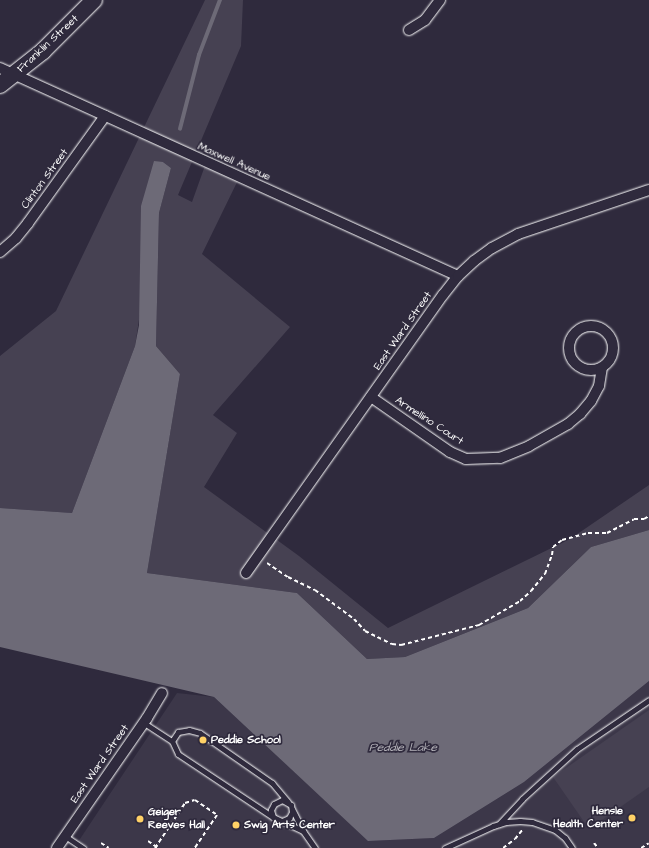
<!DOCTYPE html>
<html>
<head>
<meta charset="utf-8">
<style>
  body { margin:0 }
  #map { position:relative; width:649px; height:848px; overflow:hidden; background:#2f2a3d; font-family:"Architects Daughter",sans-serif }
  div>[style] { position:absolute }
  .built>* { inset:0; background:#3c3749 }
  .green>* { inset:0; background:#464152 }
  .water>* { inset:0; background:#6d6a77 }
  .stream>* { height:3.5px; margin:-1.75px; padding:0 1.75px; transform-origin:1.75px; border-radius:1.75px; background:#6d6a77 }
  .path>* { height:2px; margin-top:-1px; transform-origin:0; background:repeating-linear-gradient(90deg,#fff 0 4px,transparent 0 7px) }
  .roads { filter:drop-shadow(0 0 1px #fff) drop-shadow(0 0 1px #fff) }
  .lane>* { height:5px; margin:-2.5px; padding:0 2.5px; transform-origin:2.5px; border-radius:2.5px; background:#2f2a3d }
  .street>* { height:10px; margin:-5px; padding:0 5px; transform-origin:5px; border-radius:5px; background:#2f2a3d }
  .street>.ring { margin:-5px; padding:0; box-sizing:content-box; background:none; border:10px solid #2f2a3d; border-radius:50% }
  .primary>* { height:16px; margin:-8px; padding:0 8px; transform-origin:8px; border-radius:8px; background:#2f2a3d }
  .dots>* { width:11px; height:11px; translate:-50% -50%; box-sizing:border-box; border:2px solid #2f2a3d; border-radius:50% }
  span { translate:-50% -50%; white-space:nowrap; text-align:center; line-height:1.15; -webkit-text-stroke:3.5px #2f2a3d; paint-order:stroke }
  .street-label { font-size:11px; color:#fff }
  .poi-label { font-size:11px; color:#fff; font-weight:700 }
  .left { translate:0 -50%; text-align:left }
  .right { translate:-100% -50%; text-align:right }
  .water-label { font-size:12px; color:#b6b4bb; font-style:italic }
</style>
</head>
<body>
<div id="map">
  <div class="built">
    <i style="clip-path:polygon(649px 681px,649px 848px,74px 848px,177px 693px,214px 697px,369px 841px,434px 838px,524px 782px)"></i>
  </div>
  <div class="green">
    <i style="clip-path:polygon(205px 0,243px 0,241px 46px,178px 195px,192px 202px,207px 160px,241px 174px,202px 254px,290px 327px,213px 415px,237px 433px,204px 487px,299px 556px,388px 628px,570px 539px,649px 485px,649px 530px,591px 547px,528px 608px,405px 657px,367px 659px,297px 593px,147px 573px,180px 374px,156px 346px,159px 213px,171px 168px,163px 162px,135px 346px,72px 513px,0 508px,0 356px,56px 311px)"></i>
    <i style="clip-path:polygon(649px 710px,649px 787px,589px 829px,553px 777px)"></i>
  </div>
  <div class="water">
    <i style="clip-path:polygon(154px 161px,163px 162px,171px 168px,159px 213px,156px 346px,180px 374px,147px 573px,297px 593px,367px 659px,405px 657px,528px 608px,591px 547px,649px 530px,649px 681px,524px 782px,434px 838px,368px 841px,214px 697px,0 647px,0 508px,72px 513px,135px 346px,139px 325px,141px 206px)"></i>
  </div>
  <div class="stream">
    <i style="left:180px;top:129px;width:76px;rotate:-75.6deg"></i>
    <i style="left:199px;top:55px;width:59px;rotate:-69.1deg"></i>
  </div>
  <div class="path">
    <i style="left:267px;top:563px;width:25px;rotate:34deg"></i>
    <i style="left:288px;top:577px;width:30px;rotate:26deg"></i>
    <i style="left:315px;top:590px;width:49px;rotate:36.6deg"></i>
    <i style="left:354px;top:619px;width:16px;rotate:47deg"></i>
    <i style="left:365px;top:631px;width:30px;rotate:26deg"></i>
    <i style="left:392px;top:644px;width:9px;rotate:6deg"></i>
    <i style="left:401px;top:645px;width:81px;rotate:-14.4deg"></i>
    <i style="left:479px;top:625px;width:48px;rotate:-30.3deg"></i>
    <i style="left:520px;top:601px;width:15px;rotate:-42deg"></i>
    <i style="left:531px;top:591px;width:22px;rotate:-51deg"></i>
    <i style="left:545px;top:574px;width:20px;rotate:-70deg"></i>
    <i style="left:552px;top:555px;width:8px;rotate:-83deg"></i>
    <i style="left:553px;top:547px;width:11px;rotate:-38deg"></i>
    <i style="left:562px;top:540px;width:27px;rotate:-15deg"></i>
    <i style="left:588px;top:533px;width:19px"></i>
    <i style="left:607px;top:533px;width:30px;rotate:-27deg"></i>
    <i style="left:634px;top:519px;width:10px"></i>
    <i style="left:644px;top:519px;width:6px;rotate:-31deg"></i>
    <i style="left:148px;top:841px;width:12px;rotate:35deg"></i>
    <i style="left:101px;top:843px;width:9px;rotate:32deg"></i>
    <i style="left:594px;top:843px;width:6px;rotate:51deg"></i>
    <i style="left:155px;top:848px;width:54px;rotate:-56.3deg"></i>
    <i style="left:185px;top:803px;width:10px;rotate:-17deg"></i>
    <i style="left:195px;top:800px;width:27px;rotate:34deg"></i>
    <i style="left:217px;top:815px;width:40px;rotate:124deg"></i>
    <i style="left:503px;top:848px;width:15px;rotate:-37deg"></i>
    <i style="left:515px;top:839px;width:13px;rotate:-51deg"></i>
    <i style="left:641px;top:848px;width:9px;rotate:-32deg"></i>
  </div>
  <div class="roads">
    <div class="lane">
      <i style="left:144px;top:723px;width:33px;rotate:33deg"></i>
      <i style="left:172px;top:741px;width:14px;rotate:65deg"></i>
      <i style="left:178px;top:754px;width:114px;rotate:33.6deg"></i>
      <i style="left:172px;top:741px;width:11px;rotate:-56deg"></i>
      <i style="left:178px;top:732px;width:11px;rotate:-10deg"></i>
      <i style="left:189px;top:730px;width:11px;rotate:15deg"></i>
      <i style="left:200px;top:733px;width:88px;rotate:34.8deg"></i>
      <i style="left:272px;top:783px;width:25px;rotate:50deg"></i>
      <i style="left:292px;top:809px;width:25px;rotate:63deg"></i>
      <i style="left:303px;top:831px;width:21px;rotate:55deg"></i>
      <i style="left:282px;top:821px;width:8px;rotate:-23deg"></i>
      <i style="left:289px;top:818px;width:7px;rotate:-63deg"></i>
      <i style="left:292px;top:812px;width:7px;rotate:-98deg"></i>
      <i style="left:291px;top:805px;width:10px;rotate:-151deg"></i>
      <i style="left:282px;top:800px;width:9px;rotate:153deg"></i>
      <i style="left:274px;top:804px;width:7px;rotate:117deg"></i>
      <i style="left:271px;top:810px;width:7px;rotate:74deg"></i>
      <i style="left:273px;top:817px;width:33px;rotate:25deg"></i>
      <i style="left:499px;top:824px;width:34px;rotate:-47deg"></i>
      <i style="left:522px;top:799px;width:74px;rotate:-42.3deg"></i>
      <i style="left:577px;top:749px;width:87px;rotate:-34.2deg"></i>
      <i style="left:65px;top:836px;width:22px;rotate:34deg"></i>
      <i style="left:445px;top:848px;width:53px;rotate:-24.6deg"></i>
      <i style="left:493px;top:826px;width:14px;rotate:-17deg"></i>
      <i style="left:506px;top:822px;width:14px;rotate:-4deg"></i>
      <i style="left:520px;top:821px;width:12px;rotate:5deg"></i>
      <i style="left:532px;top:822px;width:24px;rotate:19deg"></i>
      <i style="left:555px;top:830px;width:13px;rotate:39deg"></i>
      <i style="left:565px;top:838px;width:12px;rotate:55deg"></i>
    </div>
    <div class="street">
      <i style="left:409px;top:30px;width:19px;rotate:-32deg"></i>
      <i style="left:425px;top:20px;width:25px;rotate:-53deg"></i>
      <i style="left:0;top:68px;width:503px;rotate:24.43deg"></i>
      <i style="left:0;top:252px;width:21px;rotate:-41deg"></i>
      <i style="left:16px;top:238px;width:19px;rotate:-51deg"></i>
      <i style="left:28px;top:223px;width:132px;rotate:-54.3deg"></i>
      <i class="ring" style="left:569px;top:326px;width:34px;height:34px"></i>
      <i style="left:371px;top:397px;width:96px;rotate:34.8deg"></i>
      <i style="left:450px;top:452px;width:17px;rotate:24deg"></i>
      <i style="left:466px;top:459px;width:34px;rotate:-2deg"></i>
      <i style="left:500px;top:458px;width:31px;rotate:-22deg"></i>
      <i style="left:529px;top:446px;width:45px;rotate:-29.4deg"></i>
      <i style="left:568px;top:424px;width:16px;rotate:-40deg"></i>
      <i style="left:580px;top:414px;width:17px;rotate:-50deg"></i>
      <i style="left:591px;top:401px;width:17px;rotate:-62deg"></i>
      <i style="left:599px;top:386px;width:18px;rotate:-81deg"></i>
      <i style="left:246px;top:573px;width:341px;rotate:-54.7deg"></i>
      <i style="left:443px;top:295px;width:24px;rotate:-52deg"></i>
      <i style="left:458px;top:276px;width:22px;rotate:-43deg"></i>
      <i style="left:474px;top:261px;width:22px;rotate:-36deg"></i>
      <i style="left:492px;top:248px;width:30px;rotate:-28deg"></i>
      <i style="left:518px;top:234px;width:138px;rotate:-18.6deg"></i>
      <i style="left:57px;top:848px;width:158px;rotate:-55.3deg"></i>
      <i style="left:147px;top:718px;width:29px;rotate:-59deg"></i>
    </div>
    <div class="primary">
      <i style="left:0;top:85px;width:55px;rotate:-38.3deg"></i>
      <i style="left:43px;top:51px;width:72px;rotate:-45deg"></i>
    </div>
  </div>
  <div class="dots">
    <i style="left:203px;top:740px;background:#ffd166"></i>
    <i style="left:632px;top:818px;background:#ffd166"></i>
    <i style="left:140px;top:819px;background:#ffd166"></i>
    <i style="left:236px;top:825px;background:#ffd166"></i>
  </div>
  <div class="street-label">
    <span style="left:48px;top:44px;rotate:-43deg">Franklin Street</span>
    <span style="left:234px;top:162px;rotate:24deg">Maxwell Avenue</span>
    <span style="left:45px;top:179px;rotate:-54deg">Clinton Street</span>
    <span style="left:403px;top:331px;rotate:-55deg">East Ward Street</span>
    <span style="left:429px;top:421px;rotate:33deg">Armellino Court</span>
    <span style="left:100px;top:764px;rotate:-55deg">East Ward Street</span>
  </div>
  <div class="poi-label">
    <span class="left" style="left:211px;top:740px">Peddie School</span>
    <span class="right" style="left:623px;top:818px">Hensle<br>Health Center</span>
    <span class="left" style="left:148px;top:819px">Geiger<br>Reeves Hall</span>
    <span class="left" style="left:244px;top:825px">Swig Arts Center</span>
  </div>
  <div class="water-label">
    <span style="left:403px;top:748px">Peddie Lake</span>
  </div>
</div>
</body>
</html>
